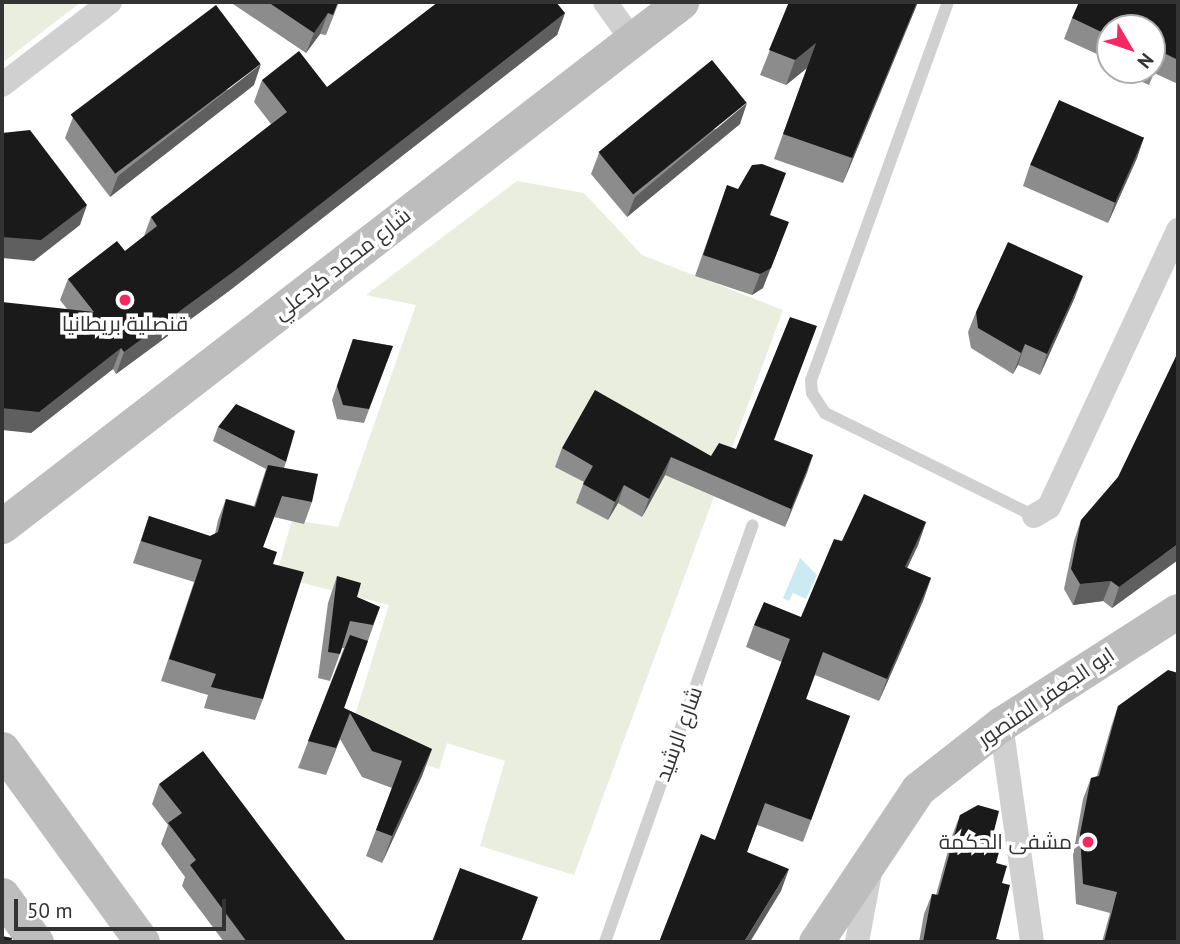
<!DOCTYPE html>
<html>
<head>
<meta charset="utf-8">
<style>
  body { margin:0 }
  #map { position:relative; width:1180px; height:944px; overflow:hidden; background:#fff; font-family:"PT Sans",Cairo,sans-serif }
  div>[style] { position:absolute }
  .green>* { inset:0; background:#e9eede }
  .water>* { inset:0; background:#cceaf1 }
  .service>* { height:12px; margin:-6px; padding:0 6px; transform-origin:6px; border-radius:6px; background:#d0d0d0 }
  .minor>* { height:24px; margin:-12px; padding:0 12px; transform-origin:12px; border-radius:12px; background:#d0d0d0 }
  .secondary>* { height:35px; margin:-17.5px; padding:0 17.5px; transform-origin:17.5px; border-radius:17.5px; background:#bdbdbd }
  .wall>* { inset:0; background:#8c8c8c }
  .shaded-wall>* { inset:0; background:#5f5f5f }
  .building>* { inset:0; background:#1a1a1a; transform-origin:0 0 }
  .dots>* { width:19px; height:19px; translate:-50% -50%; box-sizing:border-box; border:4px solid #fff; border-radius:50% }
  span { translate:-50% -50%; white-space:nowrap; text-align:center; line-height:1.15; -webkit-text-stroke:7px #fff; paint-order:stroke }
  .street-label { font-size:21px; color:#333 }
  .poi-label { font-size:21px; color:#333 }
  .right { translate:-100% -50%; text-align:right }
  .frame { position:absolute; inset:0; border:4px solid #333; pointer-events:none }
  .north { position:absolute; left:1096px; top:14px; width:70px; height:70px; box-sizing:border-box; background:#fff; border:2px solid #adadad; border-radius:50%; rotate:129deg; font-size:19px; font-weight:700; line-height:28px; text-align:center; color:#333 }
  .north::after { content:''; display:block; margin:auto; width:24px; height:32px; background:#f52961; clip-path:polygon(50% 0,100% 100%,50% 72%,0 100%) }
  .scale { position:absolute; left:14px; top:899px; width:212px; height:32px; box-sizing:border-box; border:4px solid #333; border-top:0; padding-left:9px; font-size:21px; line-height:24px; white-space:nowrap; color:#333; -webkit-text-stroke:5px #fff; paint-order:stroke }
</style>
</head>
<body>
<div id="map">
  <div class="green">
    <i style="clip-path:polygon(2px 2px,81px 2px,2px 63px)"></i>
    <i style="clip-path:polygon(517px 181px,584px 193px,642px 255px,783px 310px,574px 875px,480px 846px,505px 761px,447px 743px,439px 769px,347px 741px,389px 605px,276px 576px,292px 520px,338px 527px,416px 305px,366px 295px)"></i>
  </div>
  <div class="water">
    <i style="clip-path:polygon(800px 558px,817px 575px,806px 599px,793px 593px,789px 601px,783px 598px)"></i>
  </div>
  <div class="service">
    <i style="left:948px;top:2px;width:402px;rotate:109.9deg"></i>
    <i style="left:811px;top:380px;width:13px;rotate:86deg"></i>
    <i style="left:812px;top:393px;width:24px;rotate:57deg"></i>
    <i style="left:825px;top:413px;width:233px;rotate:26.2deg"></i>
    <i style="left:605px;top:942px;width:442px;rotate:-70.5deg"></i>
  </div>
  <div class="minor">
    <i style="left:605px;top:2px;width:47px;rotate:54.6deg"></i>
    <i style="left:2px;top:85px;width:136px;rotate:-37.5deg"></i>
    <i style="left:1034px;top:516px;width:17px;rotate:-31deg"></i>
    <i style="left:1049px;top:507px;width:306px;rotate:-65deg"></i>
    <i style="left:1001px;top:724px;width:220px;rotate:81.9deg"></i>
    <i style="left:857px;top:942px;width:76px;rotate:-79.4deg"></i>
  </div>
  <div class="secondary">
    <i style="left:2px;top:526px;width:858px;rotate:-37.66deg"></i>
    <i style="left:2px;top:749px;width:238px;rotate:54deg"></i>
    <i style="left:2px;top:895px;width:58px;rotate:54.1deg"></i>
    <i style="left:816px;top:942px;width:184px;rotate:-56.3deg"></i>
    <i style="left:918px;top:789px;width:105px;rotate:-38.1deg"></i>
    <i style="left:1001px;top:724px;width:210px;rotate:-32.6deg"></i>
  </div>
  <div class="wall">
    <i style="clip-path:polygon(230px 2px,339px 2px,326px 35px,320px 34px,306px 53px)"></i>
    <i style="clip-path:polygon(789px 2px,918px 2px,843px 183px,774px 159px,807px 68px,786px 85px,760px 75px)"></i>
    <i style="clip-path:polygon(1178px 2px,1178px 84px,1154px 73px,1149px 85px,1129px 76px,1131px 70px,1152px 70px,1152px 28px,1110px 28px,1110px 60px,1064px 39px,1072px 18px)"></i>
    <i style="clip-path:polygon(565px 13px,557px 35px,229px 291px,116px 374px,113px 369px,31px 433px,67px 309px,60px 300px,68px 279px,125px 251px,144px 236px,151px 217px,271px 124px,254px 102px,262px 80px,327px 87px)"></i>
    <i style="clip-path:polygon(254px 85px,110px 197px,65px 138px,73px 117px)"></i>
    <i style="clip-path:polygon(740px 124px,627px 217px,591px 174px,599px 153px)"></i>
    <i style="clip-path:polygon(1144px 137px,1137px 158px,1108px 223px,1023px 186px,1030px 165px)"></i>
    <i style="clip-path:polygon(727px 185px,770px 215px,763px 288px,752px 295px,695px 276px)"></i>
    <i style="clip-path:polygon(1075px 297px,1040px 375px,1018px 365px,1013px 374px,971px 348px,968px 332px,976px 312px)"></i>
    <i style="clip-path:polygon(353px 339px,393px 346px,364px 423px,337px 419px,332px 400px)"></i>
    <i style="clip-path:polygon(218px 427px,286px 462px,284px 468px,312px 502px,304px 524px,274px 517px,263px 547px,273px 564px,263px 699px,255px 720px,204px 708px,208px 695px,161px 681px,194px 582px,133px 563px,149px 516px,210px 536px,215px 534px,218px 520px,226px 499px,254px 506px,266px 469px,213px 441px)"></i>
    <i style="clip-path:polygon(775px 440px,813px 455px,785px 527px,665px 475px,642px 517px,618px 503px,608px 520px,576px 503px,584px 482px,555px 467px,562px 448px,711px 456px,736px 449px)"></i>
    <i style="clip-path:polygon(1081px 520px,1178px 560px,1112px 608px,1103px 601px,1073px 605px,1064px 589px,1074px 541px)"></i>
    <i style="clip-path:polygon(926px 522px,918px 545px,907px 568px,931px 578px,923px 601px,879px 701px,815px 675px,806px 699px,850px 716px,803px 842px,757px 825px,747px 852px,781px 891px,715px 840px,782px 662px,746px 647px,754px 625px,801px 617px,842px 541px)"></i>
    <i style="clip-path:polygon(337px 576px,357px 597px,380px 607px,344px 708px,432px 749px,422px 776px,382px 863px,366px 856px,392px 788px,362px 777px,340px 739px,326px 775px,298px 768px,344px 648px,342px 648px,330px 681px,318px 678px,328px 603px)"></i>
    <i style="clip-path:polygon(1118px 706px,1178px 942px,1102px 942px,1110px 913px,1076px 904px,1073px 855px,1083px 799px,1091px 778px,1097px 776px,1111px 727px)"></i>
    <i style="clip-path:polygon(159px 784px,347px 942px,224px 942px,182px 886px,185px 877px,161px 844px,168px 825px,152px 804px)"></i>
    <i style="clip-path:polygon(960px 815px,994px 831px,996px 863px,1002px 883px,996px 939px,1009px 942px,919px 942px,924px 914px,932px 894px,936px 895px,952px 836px)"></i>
  </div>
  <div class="shaded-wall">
    <i style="clip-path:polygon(917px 2px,918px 2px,843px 183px,852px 158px)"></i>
    <i style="clip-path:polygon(328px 13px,320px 34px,306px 53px,314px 33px)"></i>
    <i style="clip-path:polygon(565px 13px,557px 35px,229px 291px,116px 374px,124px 352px)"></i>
    <i style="clip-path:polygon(816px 43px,807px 68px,786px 85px,795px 60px)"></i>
    <i style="clip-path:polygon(261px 64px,254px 85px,110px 197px,118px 176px)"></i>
    <i style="clip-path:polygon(747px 103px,740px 124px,627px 217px,635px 197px)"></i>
    <i style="clip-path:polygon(1144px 137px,1137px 158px,1108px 223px,1115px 202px)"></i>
    <i style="clip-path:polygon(87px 205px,80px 225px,34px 261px,2px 258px,2px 237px)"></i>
    <i style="clip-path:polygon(781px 242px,763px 288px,752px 295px,760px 274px)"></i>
    <i style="clip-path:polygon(1083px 276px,1075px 297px,1040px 375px,1047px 354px)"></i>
    <i style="clip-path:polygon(1025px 344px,1018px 365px,1013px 374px,1021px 353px)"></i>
    <i style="clip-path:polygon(121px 348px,113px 369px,31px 433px,2px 430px,2px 408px)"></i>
    <i style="clip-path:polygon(813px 455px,807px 473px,785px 527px,791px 509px)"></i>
    <i style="clip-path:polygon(671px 457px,665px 475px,642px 517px,649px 499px)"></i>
    <i style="clip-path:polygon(624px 485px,618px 503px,608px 520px,615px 502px)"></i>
    <i style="clip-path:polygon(926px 522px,918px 545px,897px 590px,905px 567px)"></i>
    <i style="clip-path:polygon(1178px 544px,1178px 560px,1112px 608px,1119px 587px)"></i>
    <i style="clip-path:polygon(931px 578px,923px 601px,879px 701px,887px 679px)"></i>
    <i style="clip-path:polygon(1111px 581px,1103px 601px,1073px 605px,1080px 584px)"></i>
    <i style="clip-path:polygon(350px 713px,340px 739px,326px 775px,336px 748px)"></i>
    <i style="clip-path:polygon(432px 749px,422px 776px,382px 863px,392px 836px)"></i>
    <i style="clip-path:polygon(789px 869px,781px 891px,750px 942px,744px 942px)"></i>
  </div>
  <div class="building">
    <i style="clip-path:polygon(268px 2px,338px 2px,333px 15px,328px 13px,314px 33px)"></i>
    <i style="clip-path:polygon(438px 2px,556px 2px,565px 13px,237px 269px,124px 352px,121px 348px,39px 412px,2px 408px,2px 302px,94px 312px,68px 279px,117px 241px,125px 251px,157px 226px,151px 217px,287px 112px,262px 80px,299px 51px,327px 87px)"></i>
    <i style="clip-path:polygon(789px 2px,917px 2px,852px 158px,783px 134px,816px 43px,795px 60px,769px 50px)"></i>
    <i style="clip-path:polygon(1079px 2px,1178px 2px,1178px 60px,1162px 52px,1157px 64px,1152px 62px,1152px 28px,1110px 28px,1110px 36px,1072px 18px)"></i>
    <i style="left:216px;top:5px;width:74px;height:182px;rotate:53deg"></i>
    <i style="left:712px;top:60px;width:55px;height:146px;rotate:51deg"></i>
    <i style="left:1059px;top:100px;width:93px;height:71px;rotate:24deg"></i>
    <i style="clip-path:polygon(30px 130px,87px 205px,41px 240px,2px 237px,2px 133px)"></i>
    <i style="clip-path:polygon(762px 164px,786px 173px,770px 215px,789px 222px,771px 268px,760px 274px,703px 255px,727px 185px,738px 189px,752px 165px)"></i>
    <i style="clip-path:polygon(1008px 242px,1083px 276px,1047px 354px,1025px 344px,1021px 353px,978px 328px,976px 312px)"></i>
    <i style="clip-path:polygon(790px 317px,817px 326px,774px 440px,813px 455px,791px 509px,671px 457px,649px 499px,624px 485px,615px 502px,583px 484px,593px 466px,562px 448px,595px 390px,711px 456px,719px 443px,736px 449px)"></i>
    <i style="clip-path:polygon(353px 339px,393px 346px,369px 409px,343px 405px,337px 386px)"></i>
    <i style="clip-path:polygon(1178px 352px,1178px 544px,1119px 587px,1111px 581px,1080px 584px,1071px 569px,1081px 520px,1118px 477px)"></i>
    <i style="clip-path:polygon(236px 404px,295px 431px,286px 462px,218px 427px)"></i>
    <i style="clip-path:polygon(268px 465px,318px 474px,312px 502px,282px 496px,263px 547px,277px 552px,273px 564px,304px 572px,263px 699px,211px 687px,216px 674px,169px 659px,202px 560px,141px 541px,149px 516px,210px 536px,218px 532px,226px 499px,255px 507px)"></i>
    <i style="clip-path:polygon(864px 494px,926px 522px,905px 567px,931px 578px,887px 679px,823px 652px,806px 699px,850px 716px,811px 820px,765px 803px,747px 852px,789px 869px,744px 942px,659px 942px,701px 834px,715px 840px,790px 639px,754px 625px,764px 602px,801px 617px,834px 539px,842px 541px)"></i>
    <i style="clip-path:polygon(337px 576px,361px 583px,357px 597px,380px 607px,373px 625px,350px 621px,340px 654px,328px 652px)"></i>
    <i style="clip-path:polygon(350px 635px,368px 641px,344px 708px,432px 749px,392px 836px,376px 830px,402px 761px,372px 751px,350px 713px,336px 748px,308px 741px)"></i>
    <i style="clip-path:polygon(1168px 670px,1178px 673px,1178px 942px,1104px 942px,1117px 892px,1083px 884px,1080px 834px,1091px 778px,1099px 776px,1118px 706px)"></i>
    <i style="clip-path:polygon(203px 751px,347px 942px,247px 942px,190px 865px,196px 860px,168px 823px,182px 813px,159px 784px)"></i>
    <i style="clip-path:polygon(978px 805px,999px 811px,994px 831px,1004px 834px,996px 863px,1007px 866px,1002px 883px,1010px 885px,996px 939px,1009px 942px,923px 942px,932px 894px,938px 895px,960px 815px)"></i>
    <i style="clip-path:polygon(460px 868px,538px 897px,521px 942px,432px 942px)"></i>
    <i style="clip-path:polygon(2px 936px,12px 938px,11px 942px,2px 942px)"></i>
  </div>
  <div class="dots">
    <i style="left:125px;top:300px;background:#f52961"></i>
    <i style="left:1088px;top:842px;background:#f52961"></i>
  </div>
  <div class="street-label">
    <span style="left:342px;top:264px;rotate:-38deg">شارع محمد كردعلي</span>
    <span style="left:1046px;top:697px;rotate:-34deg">ابو الجعفر المنصور</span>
    <span style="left:679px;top:734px;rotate:-70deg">شارع الرشيد</span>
  </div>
  <div class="poi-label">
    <span style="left:125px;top:324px">قنصلية بريطانيا</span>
    <span class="right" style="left:1072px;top:842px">مشفى الحكمة</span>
  </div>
  <div class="frame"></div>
  <div class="north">N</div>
  <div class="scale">50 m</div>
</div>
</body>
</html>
